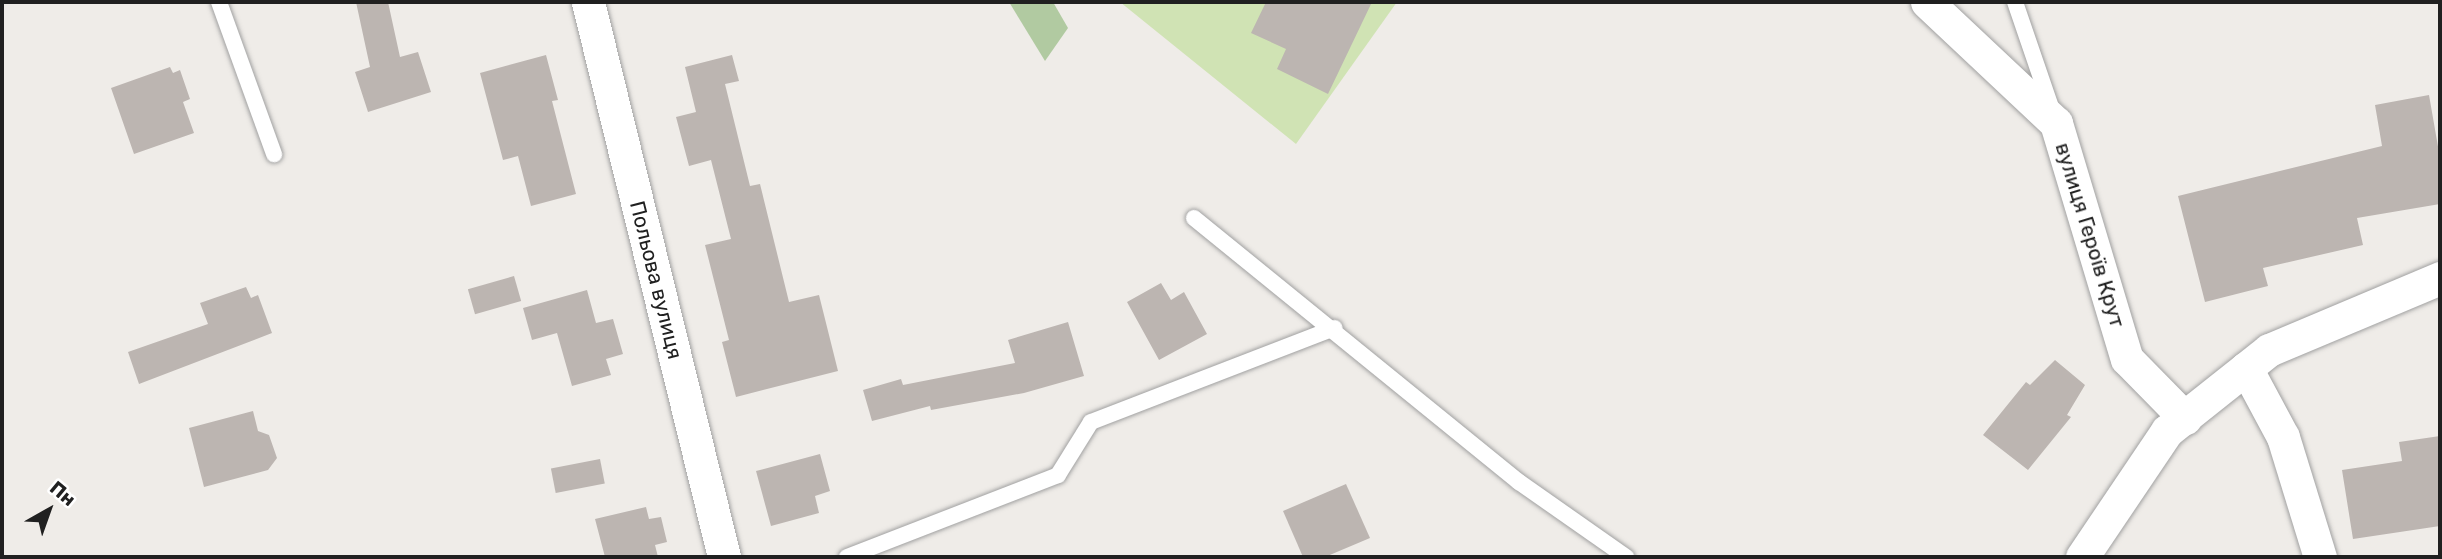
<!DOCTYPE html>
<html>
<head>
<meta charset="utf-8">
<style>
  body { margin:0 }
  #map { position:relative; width:2442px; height:559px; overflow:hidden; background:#efece8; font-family:Rubik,sans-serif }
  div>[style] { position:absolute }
  .grass>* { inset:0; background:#d0e3b4 }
  .forest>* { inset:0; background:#b1caa1 }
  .building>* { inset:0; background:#bcb5b1; transform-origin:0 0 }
  .roads { filter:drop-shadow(0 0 2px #a1a1a1) drop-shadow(0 0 2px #a1a1a1) }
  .service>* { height:16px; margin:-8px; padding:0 8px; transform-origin:8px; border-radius:8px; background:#fff }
  .minor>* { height:33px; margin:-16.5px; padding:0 16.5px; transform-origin:16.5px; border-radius:16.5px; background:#fff }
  span { translate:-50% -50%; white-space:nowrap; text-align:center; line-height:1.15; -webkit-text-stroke:5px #fff; paint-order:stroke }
  .street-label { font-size:21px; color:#202020 }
  .frame { position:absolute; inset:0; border:4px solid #202020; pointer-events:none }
  .north { position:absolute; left:14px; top:475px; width:70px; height:70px; -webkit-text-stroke:5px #fff; paint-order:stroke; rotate:40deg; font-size:19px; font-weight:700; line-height:28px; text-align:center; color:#202020 }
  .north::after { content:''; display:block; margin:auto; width:24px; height:32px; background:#202020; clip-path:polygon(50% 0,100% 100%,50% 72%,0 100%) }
</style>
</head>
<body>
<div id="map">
  <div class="grass">
    <i style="clip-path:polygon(1120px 2px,1397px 2px,1296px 144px)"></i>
  </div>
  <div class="forest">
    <i style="clip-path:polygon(1009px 2px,1053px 2px,1068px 28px,1045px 61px)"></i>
  </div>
  <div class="building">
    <i style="clip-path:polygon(356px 2px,388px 2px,400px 57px,418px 52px,431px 92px,368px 112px,355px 72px,370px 67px)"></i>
    <i style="clip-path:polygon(1266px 2px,1372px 2px,1328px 94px,1277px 69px,1286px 49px,1251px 33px)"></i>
    <i style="clip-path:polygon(546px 55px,558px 100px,552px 101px,576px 194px,531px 206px,518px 156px,503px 160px,480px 73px)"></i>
    <i style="clip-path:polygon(732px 55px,739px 81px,725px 84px,750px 186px,760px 184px,789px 302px,819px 295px,838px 371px,736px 397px,722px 342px,729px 340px,705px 245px,731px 239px,711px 160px,689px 166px,676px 117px,696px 112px,685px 67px)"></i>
    <i style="clip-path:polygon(170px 67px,173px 73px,180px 70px,190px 99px,183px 102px,194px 133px,134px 154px,111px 88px)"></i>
    <i style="clip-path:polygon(2429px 95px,2440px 158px,2440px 204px,2357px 218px,2363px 245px,2263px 268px,2268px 286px,2205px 302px,2178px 196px,2382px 146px,2375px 105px)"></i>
    <i style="left:514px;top:276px;width:26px;height:48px;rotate:74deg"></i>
    <i style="clip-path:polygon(1161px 283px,1171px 300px,1184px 292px,1207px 334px,1159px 360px,1127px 302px)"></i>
    <i style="clip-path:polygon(246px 287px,251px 298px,258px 295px,272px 333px,139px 384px,128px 352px,208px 324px,200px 303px)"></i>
    <i style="clip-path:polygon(587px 290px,596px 323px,613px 319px,623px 354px,606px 359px,611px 375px,572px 386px,557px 333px,532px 340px,523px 308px)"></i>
    <i style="clip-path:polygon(1068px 322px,1084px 376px,1024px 393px,931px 410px,930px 406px,872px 421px,863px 390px,901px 379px,903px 385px,1015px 363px,1008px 340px)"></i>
    <i style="clip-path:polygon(2055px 360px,2085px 385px,2067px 415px,2071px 417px,2028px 470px,1983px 435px,2026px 382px,2030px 385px)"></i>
    <i style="clip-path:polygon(253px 411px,258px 431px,269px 435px,277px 458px,268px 470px,204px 487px,189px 428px)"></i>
    <i style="clip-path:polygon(2440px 436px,2440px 526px,2353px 539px,2342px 470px,2402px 461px,2399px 442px)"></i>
    <i style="clip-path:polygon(820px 454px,830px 491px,815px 496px,819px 513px,771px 526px,756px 471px)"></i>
    <i style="left:600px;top:459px;width:25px;height:50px;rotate:79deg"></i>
    <i style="clip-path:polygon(1346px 484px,1370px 538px,1325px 557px,1303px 557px,1283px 511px)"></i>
    <i style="clip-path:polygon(646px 507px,649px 519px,661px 517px,667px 542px,655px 545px,658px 557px,605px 557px,595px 519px)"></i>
  </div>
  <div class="roads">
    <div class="service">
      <i style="left:219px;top:2px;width:162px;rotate:70.1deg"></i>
      <i style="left:2015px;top:2px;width:114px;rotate:71.1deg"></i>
      <i style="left:1194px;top:218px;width:419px;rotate:39.1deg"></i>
      <i style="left:1519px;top:482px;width:131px;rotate:35deg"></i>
      <i style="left:847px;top:557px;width:226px;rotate:-21.2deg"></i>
      <i style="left:1058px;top:475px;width:62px;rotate:-58.1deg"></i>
      <i style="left:1091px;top:422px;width:261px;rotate:-21.1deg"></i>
    </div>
    <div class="minor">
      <i style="left:588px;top:2px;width:571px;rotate:76.23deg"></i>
      <i style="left:1927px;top:2px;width:177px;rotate:43.2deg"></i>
      <i style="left:2056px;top:123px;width:246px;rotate:73.3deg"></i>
      <i style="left:2127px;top:359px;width:83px;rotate:45.5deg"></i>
      <i style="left:2246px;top:368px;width:78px;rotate:61.8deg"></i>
      <i style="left:2283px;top:437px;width:126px;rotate:72.9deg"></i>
      <i style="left:2082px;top:557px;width:152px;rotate:-56deg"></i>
      <i style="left:2167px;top:431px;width:130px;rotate:-38.5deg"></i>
      <i style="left:2269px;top:350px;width:186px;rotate:-22.8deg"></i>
    </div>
  </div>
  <div class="street-label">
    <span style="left:2090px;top:235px;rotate:73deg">вулиця Героїв Крут</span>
    <span style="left:656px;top:280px;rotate:76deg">Польова вулиця</span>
  </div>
  <div class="frame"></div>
  <div class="north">Пн</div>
</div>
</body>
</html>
